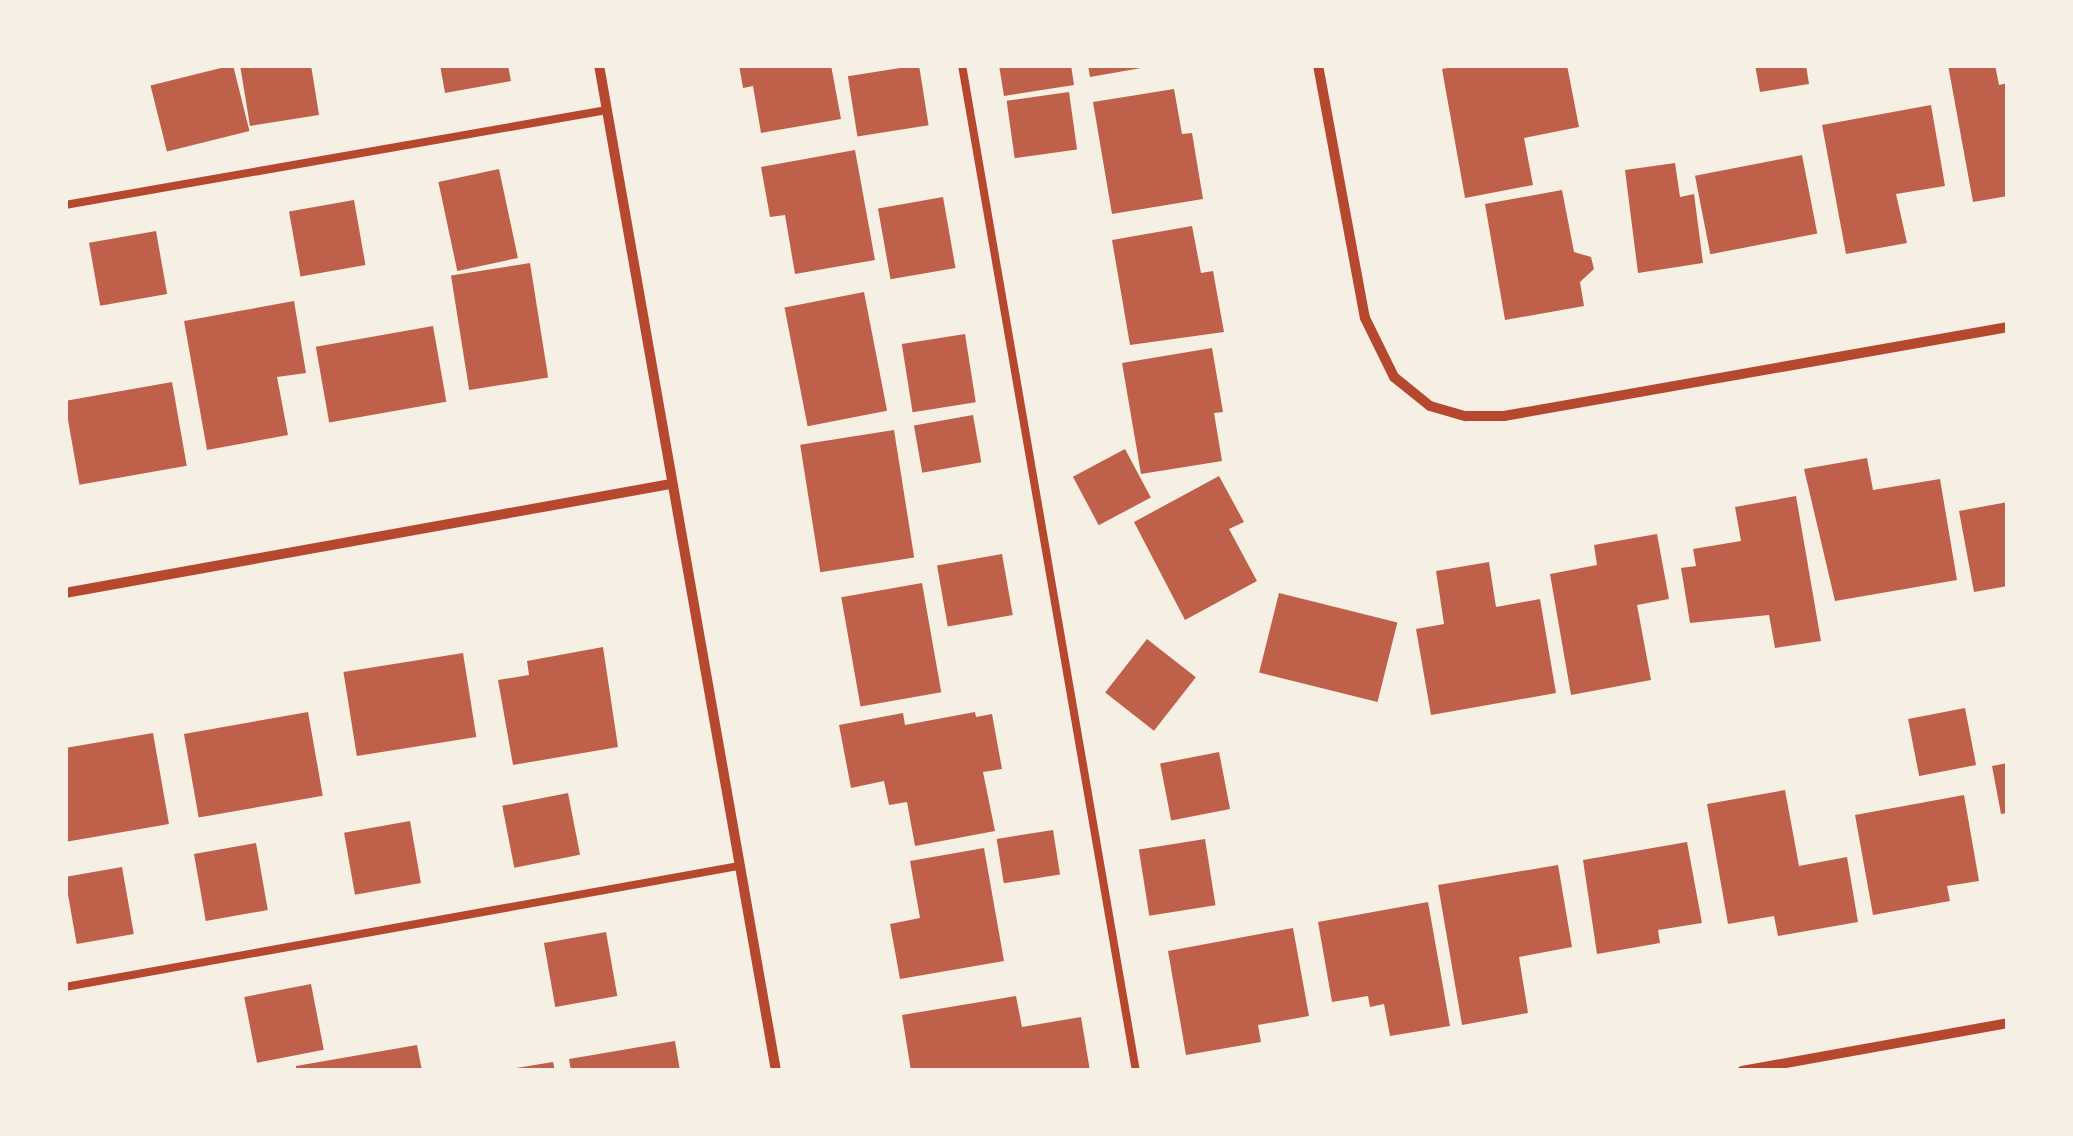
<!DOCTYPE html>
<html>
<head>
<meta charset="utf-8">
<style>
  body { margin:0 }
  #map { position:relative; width:2073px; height:1136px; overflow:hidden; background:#f6efe4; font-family:"Public Sans",sans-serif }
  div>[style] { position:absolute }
  .building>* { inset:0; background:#bf614a; transform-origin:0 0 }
  .service>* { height:8px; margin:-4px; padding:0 4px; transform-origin:4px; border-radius:4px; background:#b5482f }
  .minor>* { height:10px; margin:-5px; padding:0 5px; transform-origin:5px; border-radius:5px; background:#b5482f }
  span { translate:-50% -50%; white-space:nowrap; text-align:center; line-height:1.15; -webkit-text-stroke:8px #f6efe4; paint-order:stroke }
  .frame { position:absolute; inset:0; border:68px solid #f6efe4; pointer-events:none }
</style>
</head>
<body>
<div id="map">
  <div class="building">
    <i style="left:233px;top:65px;width:68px;height:85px;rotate:76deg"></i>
    <i style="clip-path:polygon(240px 65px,311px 65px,319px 115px,250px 126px)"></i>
    <i style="clip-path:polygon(440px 65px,508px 65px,511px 81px,445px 93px)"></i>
    <i style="clip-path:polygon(739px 65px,831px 65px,841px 119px,761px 133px,753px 86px,743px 88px)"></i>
    <i style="left:919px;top:65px;width:61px;height:72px;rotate:81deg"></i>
    <i style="clip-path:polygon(999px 65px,1071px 65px,1074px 85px,1004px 96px)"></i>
    <i style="clip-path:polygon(1088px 65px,1147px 65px,1147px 67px,1090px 77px)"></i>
    <i style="clip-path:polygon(1465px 65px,1567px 65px,1579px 127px,1524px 138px,1533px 185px,1465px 198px,1442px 69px)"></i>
    <i style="clip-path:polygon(1755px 65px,1806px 65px,1809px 84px,1760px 92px)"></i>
    <i style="clip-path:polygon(1948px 65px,1995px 65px,1999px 85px,2008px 83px,2008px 196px,1973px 202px)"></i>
    <i style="clip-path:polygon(1174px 89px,1182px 134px,1192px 133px,1203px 199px,1112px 214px,1093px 102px)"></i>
    <i style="left:1069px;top:92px;width:58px;height:63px;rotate:82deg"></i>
    <i style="clip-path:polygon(1931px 105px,1945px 186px,1896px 194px,1907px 243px,1846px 254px,1822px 125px)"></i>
    <i style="clip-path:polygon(855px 150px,875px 260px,795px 274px,785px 215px,770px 217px,761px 167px)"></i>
    <i style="left:1802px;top:155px;width:80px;height:109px;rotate:79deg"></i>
    <i style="clip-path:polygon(1675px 163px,1680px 197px,1694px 194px,1703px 263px,1638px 273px,1625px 170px)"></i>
    <i style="left:499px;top:169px;width:91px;height:62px;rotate:78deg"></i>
    <i style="clip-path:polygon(1562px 190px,1574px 252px,1591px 257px,1594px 269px,1580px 282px,1584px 306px,1505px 320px,1485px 204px)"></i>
    <i style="left:943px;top:197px;width:72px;height:66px;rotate:80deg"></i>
    <i style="left:354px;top:200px;width:66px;height:66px;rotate:80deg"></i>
    <i style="clip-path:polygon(1192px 226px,1201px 273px,1213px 271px,1224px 332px,1130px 345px,1112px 240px)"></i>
    <i style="left:156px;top:231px;width:64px;height:68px;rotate:80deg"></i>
    <i style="left:530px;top:263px;width:116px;height:80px;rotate:81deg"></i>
    <i style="left:864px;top:292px;width:121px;height:81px;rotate:79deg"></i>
    <i style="clip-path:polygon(294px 301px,306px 373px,277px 377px,288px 435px,207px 450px,184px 321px)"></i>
    <i style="left:433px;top:326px;width:77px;height:119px;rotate:80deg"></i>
    <i style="left:965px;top:334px;width:69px;height:64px;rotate:81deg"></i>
    <i style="clip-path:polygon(1212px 348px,1223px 412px,1214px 413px,1222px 461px,1141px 474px,1122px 363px)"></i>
    <i style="left:172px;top:382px;width:85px;height:109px;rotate:80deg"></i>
    <i style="left:973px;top:415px;width:48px;height:60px;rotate:80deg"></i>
    <i style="left:894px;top:430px;width:129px;height:95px;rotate:81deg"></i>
    <i style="left:1125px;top:449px;width:55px;height:59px;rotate:62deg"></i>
    <i style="clip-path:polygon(1867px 458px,1873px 490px,1940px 479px,1957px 580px,1835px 601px,1804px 469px)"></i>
    <i style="clip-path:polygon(1219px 476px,1244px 522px,1229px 529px,1257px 581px,1185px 620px,1134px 522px)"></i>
    <i style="clip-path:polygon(1796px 496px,1821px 641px,1775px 648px,1769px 615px,1690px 623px,1681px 568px,1696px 566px,1693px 549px,1741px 541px,1735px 507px)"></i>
    <i style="clip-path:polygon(2008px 502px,2008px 586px,1974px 592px,1959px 511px)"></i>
    <i style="clip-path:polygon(1657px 534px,1669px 599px,1637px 605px,1651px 680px,1571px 695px,1550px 574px,1597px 565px,1594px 545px)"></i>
    <i style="left:1002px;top:554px;width:62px;height:66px;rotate:80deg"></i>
    <i style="clip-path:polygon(1489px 562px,1496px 607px,1540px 599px,1556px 693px,1431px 715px,1416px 629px,1444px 624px,1436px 571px)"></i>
    <i style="left:922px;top:583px;width:111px;height:82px;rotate:80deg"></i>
    <i style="left:1279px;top:593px;width:122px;height:82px;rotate:14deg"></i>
    <i style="left:1147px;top:639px;width:62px;height:68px;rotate:38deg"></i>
    <i style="clip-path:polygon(603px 647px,618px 747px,513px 765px,498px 680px,529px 675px,527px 661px)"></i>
    <i style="left:463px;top:653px;width:85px;height:121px;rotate:81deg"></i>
    <i style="left:1965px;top:708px;width:58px;height:58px;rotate:79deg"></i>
    <i style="left:308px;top:712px;width:85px;height:126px;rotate:80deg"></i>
    <i style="clip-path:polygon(975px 712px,976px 717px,992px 714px,1002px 769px,983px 772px,995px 831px,915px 846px,907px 802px,889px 805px,884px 781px,851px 788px,839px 725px,903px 713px,905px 725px)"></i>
    <i style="clip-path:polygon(153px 733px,169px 824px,65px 842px,65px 748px)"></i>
    <i style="left:1219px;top:752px;width:58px;height:60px;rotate:79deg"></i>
    <i style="clip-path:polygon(2008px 763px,2008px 813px,2001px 814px,1992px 766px)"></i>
    <i style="clip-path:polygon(1785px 790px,1799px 866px,1847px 857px,1858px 922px,1778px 936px,1774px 916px,1728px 924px,1707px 804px)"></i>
    <i style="left:568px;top:793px;width:63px;height:67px;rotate:79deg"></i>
    <i style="clip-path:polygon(1964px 795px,1979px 881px,1947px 886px,1950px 901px,1873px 915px,1855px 815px)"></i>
    <i style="left:410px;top:821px;width:63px;height:67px;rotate:80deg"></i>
    <i style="left:1053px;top:830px;width:45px;height:57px;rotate:81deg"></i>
    <i style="left:1205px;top:839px;width:67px;height:67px;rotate:81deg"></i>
    <i style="clip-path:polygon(1687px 842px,1702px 923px,1658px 930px,1660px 943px,1597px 954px,1583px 860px)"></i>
    <i style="left:256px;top:843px;width:68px;height:63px;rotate:80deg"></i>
    <i style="clip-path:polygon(984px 848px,1004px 961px,900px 979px,890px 924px,920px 918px,910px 861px)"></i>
    <i style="clip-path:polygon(1558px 865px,1572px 947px,1519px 957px,1528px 1013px,1462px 1025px,1438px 885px)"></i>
    <i style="left:122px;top:867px;width:68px;height:58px;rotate:80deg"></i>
    <i style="clip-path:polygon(1428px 902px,1450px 1026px,1390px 1036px,1384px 1004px,1370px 1007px,1368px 996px,1332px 1002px,1318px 922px)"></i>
    <i style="clip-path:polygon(1293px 928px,1309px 1016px,1258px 1025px,1261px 1042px,1186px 1055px,1168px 951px)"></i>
    <i style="left:606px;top:932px;width:65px;height:63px;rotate:80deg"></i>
    <i style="left:311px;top:984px;width:67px;height:68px;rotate:79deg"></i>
    <i style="clip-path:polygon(1016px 996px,1022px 1027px,1081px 1017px,1090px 1071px,911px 1071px,902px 1015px)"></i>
    <i style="clip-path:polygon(675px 1041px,680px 1071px,571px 1071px,569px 1059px)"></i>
    <i style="clip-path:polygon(417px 1045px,422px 1071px,296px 1071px,296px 1066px)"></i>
    <i style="clip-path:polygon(553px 1062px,555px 1071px,510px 1071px,510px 1069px)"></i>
  </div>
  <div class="service">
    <i style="left:962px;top:65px;width:1021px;rotate:80.19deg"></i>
    <i style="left:65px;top:205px;width:550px;rotate:-9.94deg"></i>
    <i style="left:65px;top:987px;width:685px;rotate:-10.18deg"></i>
  </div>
  <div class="minor">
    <i style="left:599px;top:65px;width:1021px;rotate:80.02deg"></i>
    <i style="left:1318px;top:65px;width:257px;rotate:79.5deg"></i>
    <i style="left:1365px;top:318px;width:66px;rotate:63.8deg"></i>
    <i style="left:1394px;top:377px;width:46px;rotate:38.9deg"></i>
    <i style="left:1430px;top:406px;width:37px;rotate:16deg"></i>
    <i style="left:1466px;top:416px;width:38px"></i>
    <i style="left:1504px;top:416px;width:512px;rotate:-10.01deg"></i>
    <i style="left:65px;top:593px;width:616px;rotate:-10.2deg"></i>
    <i style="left:1742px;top:1071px;width:270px;rotate:-10.2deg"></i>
  </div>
  <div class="frame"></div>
</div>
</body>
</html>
